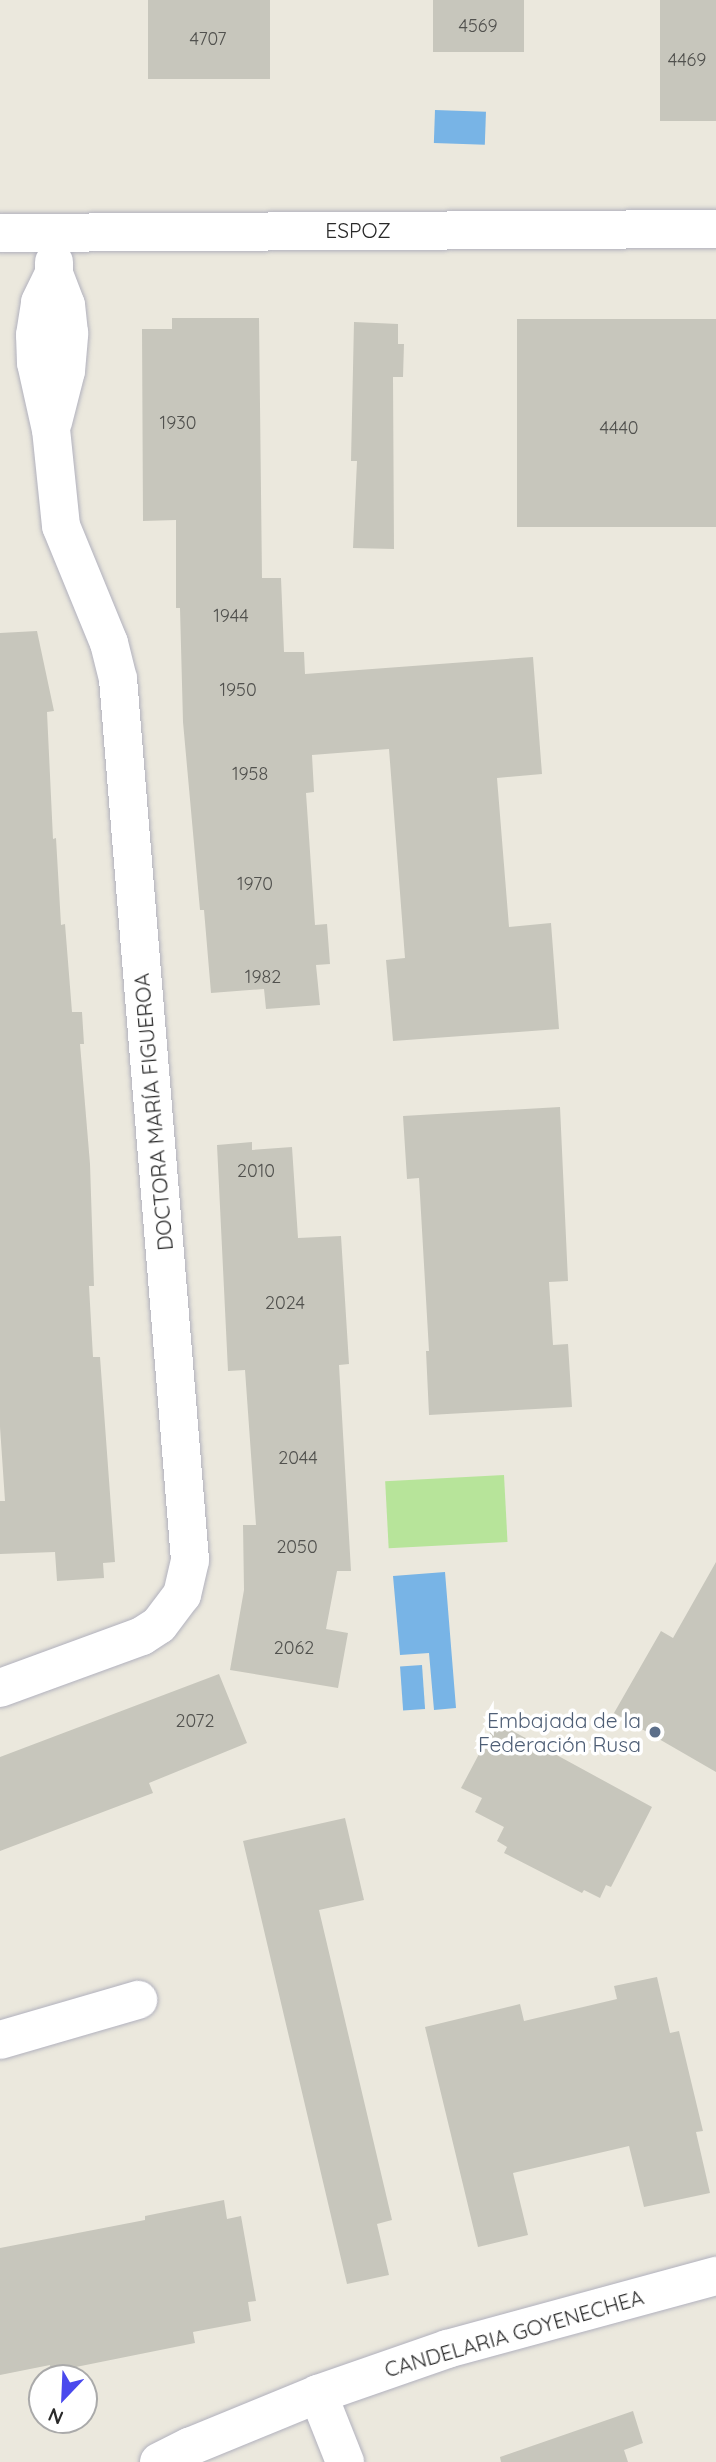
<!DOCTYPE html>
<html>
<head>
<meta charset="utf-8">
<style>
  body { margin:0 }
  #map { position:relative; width:716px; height:2462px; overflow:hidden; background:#ebe8dd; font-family:Quicksand,sans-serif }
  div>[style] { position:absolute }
  .pitch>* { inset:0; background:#b7e49a; transform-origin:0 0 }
  .water>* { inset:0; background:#78b4e6; transform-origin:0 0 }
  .building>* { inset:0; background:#c7c6bc; transform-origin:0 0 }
  .roads { filter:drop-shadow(0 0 2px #b1b1bd) drop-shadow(0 0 2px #b1b1bd) }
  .minor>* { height:38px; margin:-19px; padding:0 19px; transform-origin:19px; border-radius:19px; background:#fff }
  .tertiary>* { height:38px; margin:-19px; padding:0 19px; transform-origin:19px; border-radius:19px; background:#fff }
  .dots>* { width:19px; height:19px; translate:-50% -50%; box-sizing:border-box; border:4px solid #fff; border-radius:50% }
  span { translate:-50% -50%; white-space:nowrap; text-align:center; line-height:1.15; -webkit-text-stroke:7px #fff; paint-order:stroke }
  .number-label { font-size:18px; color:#51514e }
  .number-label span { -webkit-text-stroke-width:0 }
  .street-label { font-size:21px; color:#2a2a2a }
  .service-label { font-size:21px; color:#4e5e75 }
  .right { translate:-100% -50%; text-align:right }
  .north { position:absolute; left:28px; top:2364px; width:70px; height:70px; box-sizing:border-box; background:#fff; border:2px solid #aaa; border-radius:50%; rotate:203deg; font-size:19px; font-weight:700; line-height:28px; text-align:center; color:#2a2a2a }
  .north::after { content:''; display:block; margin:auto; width:24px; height:32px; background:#4a49ed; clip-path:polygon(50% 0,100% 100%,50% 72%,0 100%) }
</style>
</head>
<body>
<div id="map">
  <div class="pitch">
    <i style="left:504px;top:1475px;width:67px;height:119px;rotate:87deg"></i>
  </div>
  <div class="water">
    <i style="left:435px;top:110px;width:51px;height:33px;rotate:2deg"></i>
    <i style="clip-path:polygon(445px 1572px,456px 1708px,434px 1710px,429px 1653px,400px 1655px,393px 1576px)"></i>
    <i style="left:422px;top:1665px;width:44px;height:22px;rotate:86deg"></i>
  </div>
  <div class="building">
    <i style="left:148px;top:0;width:122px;height:79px"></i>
    <i style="left:433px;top:0;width:91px;height:52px"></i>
    <i style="left:660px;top:0;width:56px;height:121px"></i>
    <i style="clip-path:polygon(172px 318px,259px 318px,262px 578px,281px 578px,284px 652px,304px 652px,305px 674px,533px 657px,542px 774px,497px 778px,509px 927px,551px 923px,559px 1029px,393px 1041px,386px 960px,405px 958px,389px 749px,312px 755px,314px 792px,306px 793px,315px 925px,327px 924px,330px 964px,316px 965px,320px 1005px,266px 1009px,264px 989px,211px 993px,204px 910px,200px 910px,183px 722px,180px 608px,176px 608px,176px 520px,143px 521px,142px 329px,172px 329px)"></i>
    <i style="left:716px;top:319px;width:208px;height:199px;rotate:90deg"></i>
    <i style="clip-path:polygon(354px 322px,398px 324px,398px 344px,404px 344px,403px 377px,393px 377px,394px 549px,353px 548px,357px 461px,351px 461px)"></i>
    <i style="clip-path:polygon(37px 631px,54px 711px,47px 712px,53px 839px,56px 838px,61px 925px,65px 924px,72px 1012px,82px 1012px,84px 1044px,80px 1044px,90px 1164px,94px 1286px,89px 1286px,93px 1357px,100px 1357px,115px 1562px,103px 1563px,104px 1578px,57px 1581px,55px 1552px,0 1554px,0 1501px,5px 1501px,0 1427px,0 633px)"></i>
    <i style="clip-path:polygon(560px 1107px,568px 1281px,549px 1282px,553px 1345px,568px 1344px,572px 1407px,429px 1415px,426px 1351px,429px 1351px,419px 1178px,407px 1179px,403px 1116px)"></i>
    <i style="clip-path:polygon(252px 1142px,252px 1150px,292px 1147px,298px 1238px,341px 1236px,349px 1364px,339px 1365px,351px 1571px,337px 1571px,326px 1629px,348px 1633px,338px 1688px,230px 1670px,244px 1590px,243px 1525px,256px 1525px,245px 1370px,228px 1371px,217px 1145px)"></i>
    <i style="clip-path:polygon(716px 1562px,716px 1772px,614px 1713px,661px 1631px,673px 1638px)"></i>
    <i style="clip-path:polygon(219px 1674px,247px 1743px,149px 1783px,153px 1793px,0 1851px,0 1757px)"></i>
    <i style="clip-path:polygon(496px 1722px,652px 1807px,611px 1887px,606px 1885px,600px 1898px,584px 1890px,582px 1893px,504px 1853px,507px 1847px,497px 1841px,504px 1827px,475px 1812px,482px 1798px,461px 1788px)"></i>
    <i style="clip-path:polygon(345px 1818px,364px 1900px,319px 1910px,392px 2220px,377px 2224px,389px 2275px,347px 2284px,243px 1841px)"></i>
    <i style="clip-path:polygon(657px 1977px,670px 2033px,679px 2031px,703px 2131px,696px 2132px,710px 2193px,644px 2207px,629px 2146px,513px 2173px,528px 2235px,478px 2247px,425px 2027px,520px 2004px,524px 2021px,617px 1999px,614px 1986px)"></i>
    <i style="clip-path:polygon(224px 2200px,227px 2219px,241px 2216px,256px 2301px,248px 2302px,251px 2321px,193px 2332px,195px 2343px,51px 2372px,50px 2365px,0 2375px,0 2248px,145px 2220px,145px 2216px)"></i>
    <i style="clip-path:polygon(633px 2411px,643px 2443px,624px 2450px,628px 2462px,501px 2462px,500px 2457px)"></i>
  </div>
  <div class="roads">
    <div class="minor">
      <i style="left:53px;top:422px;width:53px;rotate:-75.7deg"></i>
      <i style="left:66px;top:371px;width:38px;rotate:-85deg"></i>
      <i style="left:69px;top:333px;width:28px;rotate:-96deg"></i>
      <i style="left:66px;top:305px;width:34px;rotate:-111deg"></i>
      <i style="left:54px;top:273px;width:11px;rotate:-90deg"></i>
      <i style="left:0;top:1688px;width:151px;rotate:-20.1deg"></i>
      <i style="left:142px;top:1636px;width:20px;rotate:-33deg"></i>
      <i style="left:159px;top:1625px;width:38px;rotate:-53deg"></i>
      <i style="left:182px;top:1595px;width:36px;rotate:-77deg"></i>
      <i style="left:190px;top:1560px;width:884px;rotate:-94.67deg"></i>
      <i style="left:118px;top:679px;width:37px;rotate:-104deg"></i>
      <i style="left:109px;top:643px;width:126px;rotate:-112.3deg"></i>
      <i style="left:61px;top:526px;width:97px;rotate:-95.9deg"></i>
      <i style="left:51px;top:430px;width:69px;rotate:-102.6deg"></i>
      <i style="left:36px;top:363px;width:28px;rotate:-92deg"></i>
      <i style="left:35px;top:335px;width:33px;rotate:-81deg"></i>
      <i style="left:40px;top:302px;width:32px;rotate:-64deg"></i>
      <i style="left:0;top:2040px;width:144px;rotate:-16.2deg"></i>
      <i style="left:318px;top:2394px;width:73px;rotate:68.3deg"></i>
    </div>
    <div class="tertiary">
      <i style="left:0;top:233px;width:716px;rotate:-0.32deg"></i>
      <i style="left:159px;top:2462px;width:34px;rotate:-27deg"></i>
      <i style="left:189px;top:2447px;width:139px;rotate:-22.3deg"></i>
      <i style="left:318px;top:2394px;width:137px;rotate:-19.2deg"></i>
      <i style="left:447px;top:2349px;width:279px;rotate:-15.2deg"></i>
    </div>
  </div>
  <div class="dots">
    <i style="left:655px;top:1732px;background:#5c6f8a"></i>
  </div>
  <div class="number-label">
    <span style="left:478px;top:26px">4569</span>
    <span style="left:208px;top:39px">4707</span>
    <span style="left:687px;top:60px">4469</span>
    <span style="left:178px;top:423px">1930</span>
    <span style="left:619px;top:428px">4440</span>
    <span style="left:231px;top:616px">1944</span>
    <span style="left:238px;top:690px">1950</span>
    <span style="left:250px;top:774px">1958</span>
    <span style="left:255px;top:884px">1970</span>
    <span style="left:263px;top:977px">1982</span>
    <span style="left:256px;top:1171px">2010</span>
    <span style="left:285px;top:1303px">2024</span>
    <span style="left:298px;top:1458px">2044</span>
    <span style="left:297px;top:1547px">2050</span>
    <span style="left:294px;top:1648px">2062</span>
    <span style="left:195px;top:1721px">2072</span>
  </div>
  <div class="street-label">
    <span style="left:358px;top:230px">ESPOZ</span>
    <span style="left:153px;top:1112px;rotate:-95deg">DOCTORA MARÍA FIGUEROA</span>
    <span style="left:514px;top:2333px;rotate:-16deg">CANDELARIA GOYENECHEA</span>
  </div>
  <div class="service-label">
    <span class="right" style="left:641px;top:1732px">Embajada de la<br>Federación Rusa</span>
  </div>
  <div class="north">N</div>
</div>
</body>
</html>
